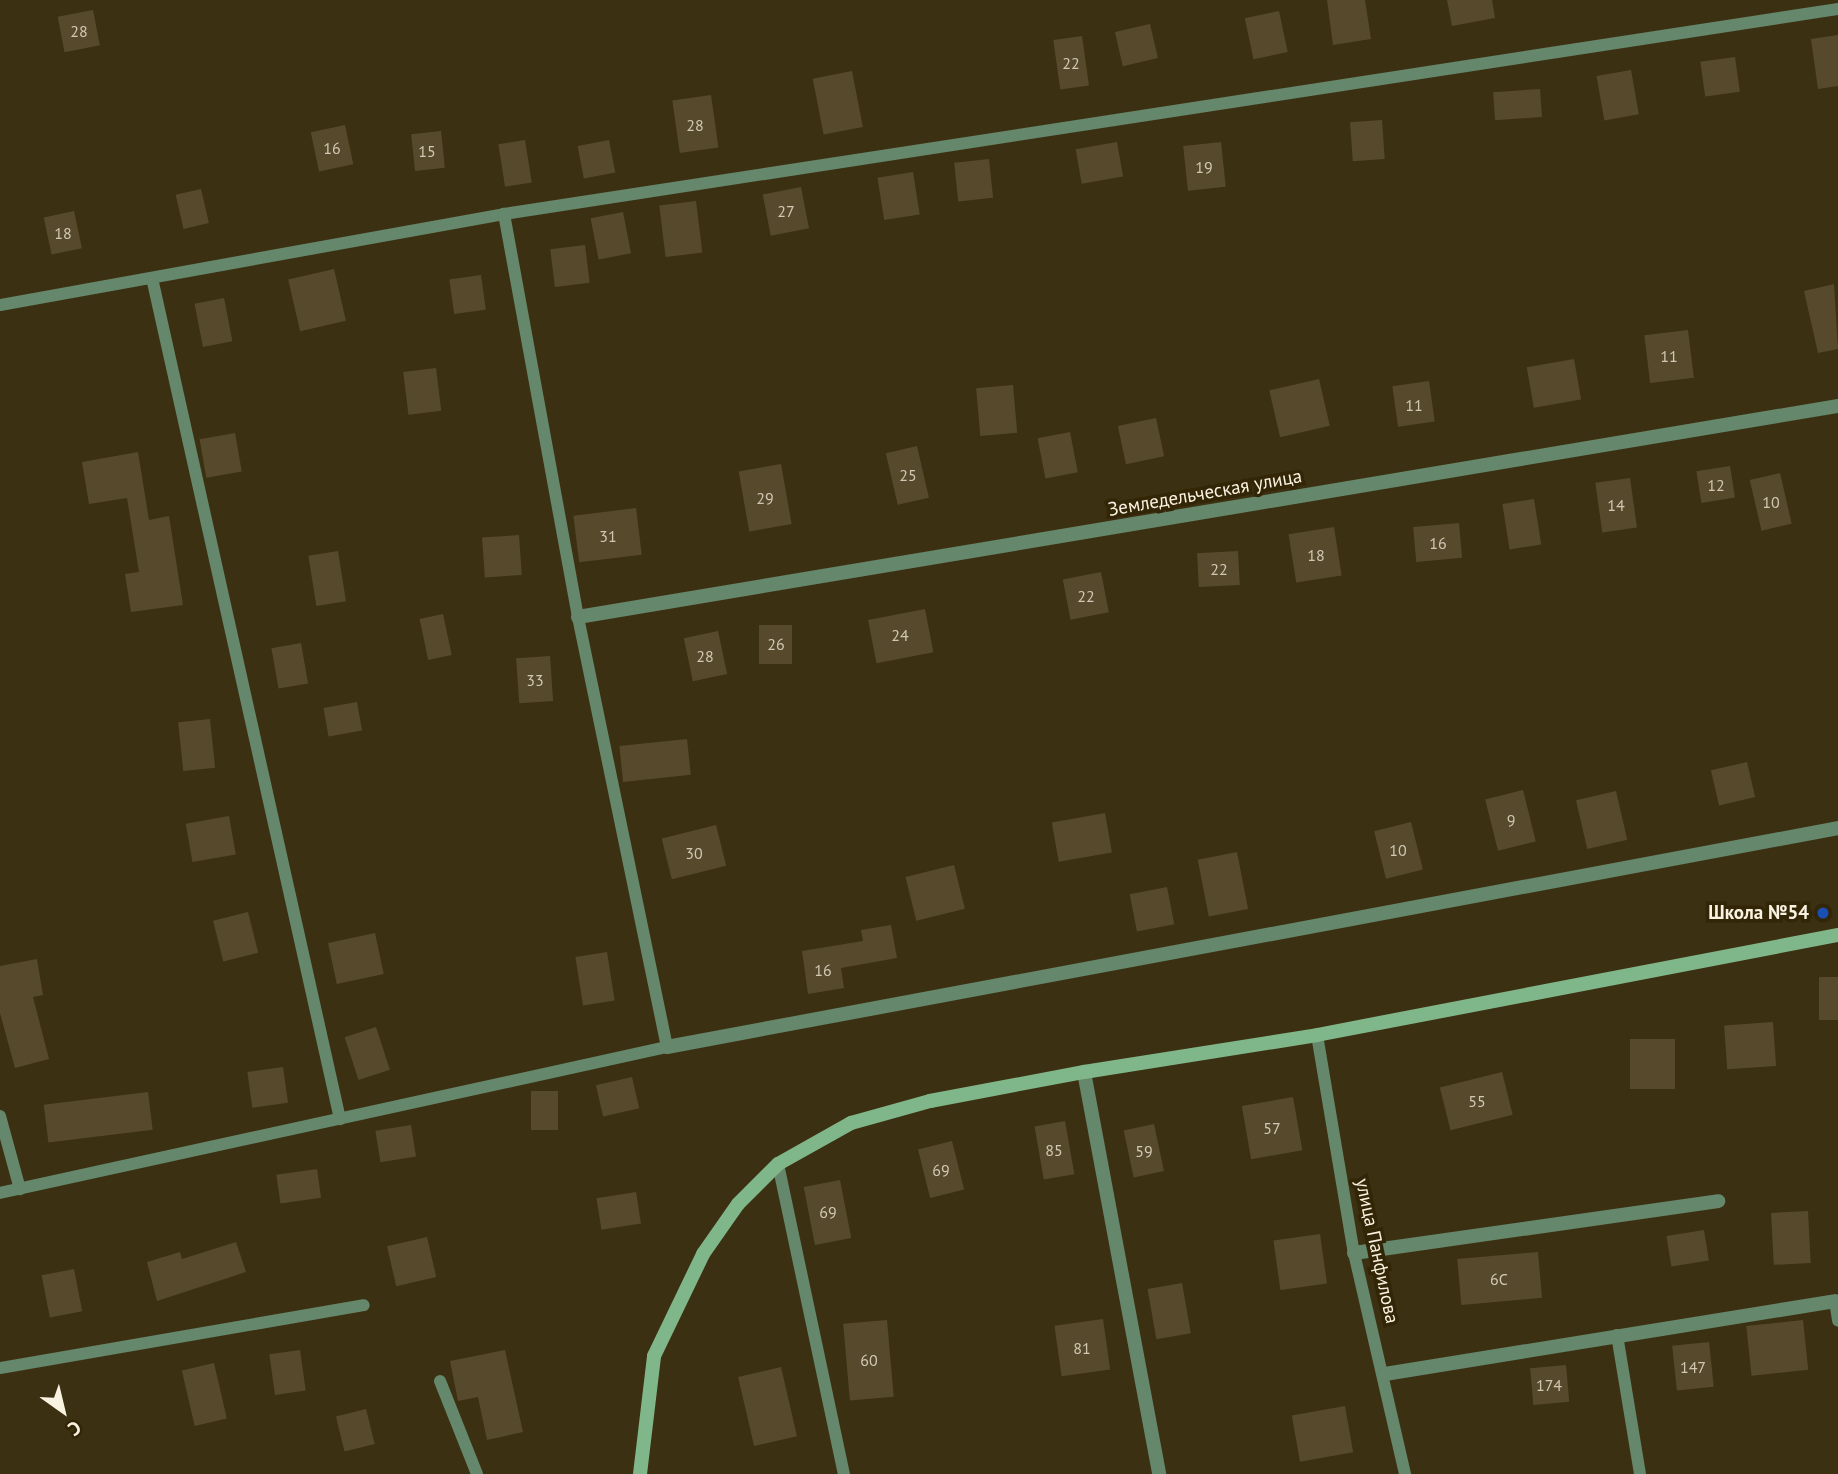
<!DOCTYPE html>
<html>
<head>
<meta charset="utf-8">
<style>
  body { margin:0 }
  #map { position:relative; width:1838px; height:1474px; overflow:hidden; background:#3c3012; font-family:"PT Sans",sans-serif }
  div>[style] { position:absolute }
  .building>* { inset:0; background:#574a2c; transform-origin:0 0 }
  .lane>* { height:12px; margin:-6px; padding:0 6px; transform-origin:6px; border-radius:6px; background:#65876b }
  .street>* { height:14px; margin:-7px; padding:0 7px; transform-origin:7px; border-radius:7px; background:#65876b }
  .secondary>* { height:14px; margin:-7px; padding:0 7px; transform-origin:7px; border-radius:7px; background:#80b78a }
  .dots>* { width:19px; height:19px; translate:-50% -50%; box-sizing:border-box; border:4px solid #322607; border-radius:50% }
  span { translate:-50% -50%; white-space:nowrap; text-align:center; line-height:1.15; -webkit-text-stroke:7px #322607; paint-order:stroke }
  .number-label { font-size:16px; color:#d1c8b4 }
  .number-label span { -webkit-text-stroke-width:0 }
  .street-label { font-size:19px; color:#faf2e1 }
  .poi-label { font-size:19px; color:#faf2e1; font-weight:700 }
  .right { translate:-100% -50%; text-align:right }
  .north { position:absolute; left:28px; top:1376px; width:70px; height:70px; -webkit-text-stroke:5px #322607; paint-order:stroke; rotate:146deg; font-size:19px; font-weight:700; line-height:28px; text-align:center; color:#faf2e1 }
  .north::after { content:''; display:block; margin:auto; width:24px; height:32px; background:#faf2e1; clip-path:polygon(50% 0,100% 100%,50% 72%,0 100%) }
</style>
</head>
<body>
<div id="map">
  <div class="building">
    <i style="clip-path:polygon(1327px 0,1365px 0,1371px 39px,1333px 45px)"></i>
    <i style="clip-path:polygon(1447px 0,1492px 0,1495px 18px,1452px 26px)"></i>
    <i style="left:93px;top:10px;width:36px;height:36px;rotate:79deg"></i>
    <i style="left:1279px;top:11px;width:42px;height:35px;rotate:78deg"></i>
    <i style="left:1150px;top:24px;width:35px;height:36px;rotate:77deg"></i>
    <i style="clip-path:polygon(1838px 35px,1838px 86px,1818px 89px,1811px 39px)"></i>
    <i style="left:1082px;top:36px;width:50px;height:29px;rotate:82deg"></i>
    <i style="left:1735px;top:57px;width:35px;height:35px;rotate:82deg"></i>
    <i style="left:1631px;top:70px;width:45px;height:35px;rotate:80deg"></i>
    <i style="left:852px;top:71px;width:57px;height:40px;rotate:79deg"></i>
    <i style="left:1540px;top:89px;width:28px;height:47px;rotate:86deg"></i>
    <i style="left:711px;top:95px;width:53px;height:39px;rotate:82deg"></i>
    <i style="left:1382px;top:120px;width:39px;height:32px;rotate:86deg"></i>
    <i style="left:345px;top:125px;width:40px;height:35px;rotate:78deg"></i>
    <i style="left:441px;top:131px;width:37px;height:30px;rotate:84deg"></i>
    <i style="left:525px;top:140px;width:43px;height:27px;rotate:81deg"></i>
    <i style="left:609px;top:140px;width:33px;height:32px;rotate:79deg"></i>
    <i style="left:1117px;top:142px;width:35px;height:42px;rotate:80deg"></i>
    <i style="left:1221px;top:142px;width:45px;height:38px;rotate:84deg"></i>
    <i style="left:989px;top:159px;width:39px;height:35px;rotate:84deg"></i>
    <i style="left:913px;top:172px;width:43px;height:36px;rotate:81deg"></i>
    <i style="left:801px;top:187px;width:42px;height:39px;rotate:79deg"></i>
    <i style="left:201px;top:189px;width:35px;height:26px;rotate:77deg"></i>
    <i style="left:696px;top:201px;width:52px;height:37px;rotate:83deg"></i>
    <i style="left:74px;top:211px;width:38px;height:31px;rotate:78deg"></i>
    <i style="left:623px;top:212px;width:42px;height:33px;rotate:79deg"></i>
    <i style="left:585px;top:245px;width:38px;height:35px;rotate:83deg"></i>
    <i style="left:334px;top:269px;width:53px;height:47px;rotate:77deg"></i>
    <i style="left:481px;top:275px;width:35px;height:32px;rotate:82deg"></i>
    <i style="clip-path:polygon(1834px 284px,1838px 349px,1818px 353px,1804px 291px)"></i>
    <i style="left:224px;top:298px;width:44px;height:30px;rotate:79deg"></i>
    <i style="left:1688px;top:330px;width:48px;height:44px;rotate:83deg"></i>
    <i style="left:1574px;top:359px;width:41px;height:48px;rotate:80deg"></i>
    <i style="left:436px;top:368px;width:43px;height:33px;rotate:83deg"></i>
    <i style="left:1319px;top:379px;width:48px;height:51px;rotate:77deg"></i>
    <i style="left:1429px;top:381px;width:41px;height:37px;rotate:82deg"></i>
    <i style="left:1013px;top:385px;width:48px;height:37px;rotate:85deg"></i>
    <i style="left:1156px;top:418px;width:39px;height:39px;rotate:78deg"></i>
    <i style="left:1070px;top:432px;width:41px;height:33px;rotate:79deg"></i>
    <i style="left:235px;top:433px;width:39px;height:36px;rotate:80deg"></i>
    <i style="left:917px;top:446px;width:53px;height:32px;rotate:77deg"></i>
    <i style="clip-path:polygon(138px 452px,149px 520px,169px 516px,183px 605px,131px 612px,125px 574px,139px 572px,127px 498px,89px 504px,82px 462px)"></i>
    <i style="left:781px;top:464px;width:61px;height:43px;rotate:80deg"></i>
    <i style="left:1730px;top:466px;width:32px;height:34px;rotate:81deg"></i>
    <i style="left:1780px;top:473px;width:52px;height:31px;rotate:77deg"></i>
    <i style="left:1630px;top:478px;width:50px;height:35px;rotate:82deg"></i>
    <i style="left:1534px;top:499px;width:46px;height:32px;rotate:81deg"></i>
    <i style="left:636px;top:508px;width:47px;height:63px;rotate:83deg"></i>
    <i style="left:1459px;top:523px;width:35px;height:46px;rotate:85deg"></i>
    <i style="left:1334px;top:527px;width:49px;height:46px;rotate:81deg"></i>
    <i style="left:519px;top:535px;width:40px;height:37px;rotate:86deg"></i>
    <i style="left:338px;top:551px;width:51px;height:30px;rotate:81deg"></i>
    <i style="left:1238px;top:551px;width:34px;height:41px;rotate:87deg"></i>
    <i style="left:1101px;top:572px;width:41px;height:39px;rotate:79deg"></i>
    <i style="left:925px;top:609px;width:44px;height:58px;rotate:79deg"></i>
    <i style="left:443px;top:614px;width:42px;height:24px;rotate:78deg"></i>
    <i style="left:759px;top:625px;width:33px;height:39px"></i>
    <i style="left:718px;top:631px;width:44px;height:35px;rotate:78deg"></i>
    <i style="left:301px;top:643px;width:41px;height:30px;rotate:80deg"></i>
    <i style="left:550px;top:656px;width:45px;height:34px;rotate:86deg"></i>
    <i style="left:357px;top:702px;width:29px;height:34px;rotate:80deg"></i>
    <i style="left:210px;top:719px;width:49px;height:32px;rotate:84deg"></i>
    <i style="left:687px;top:739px;width:36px;height:68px;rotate:84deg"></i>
    <i style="left:1747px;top:762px;width:36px;height:37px;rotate:77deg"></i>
    <i style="left:1523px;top:790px;width:53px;height:39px;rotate:76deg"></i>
    <i style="left:1616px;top:791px;width:50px;height:41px;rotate:77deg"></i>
    <i style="left:1105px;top:813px;width:40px;height:54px;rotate:80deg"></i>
    <i style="left:229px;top:816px;width:39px;height:44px;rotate:80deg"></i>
    <i style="left:1411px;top:822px;width:49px;height:38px;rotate:76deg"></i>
    <i style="left:716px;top:825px;width:42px;height:56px;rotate:76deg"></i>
    <i style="left:1237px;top:852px;width:58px;height:40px;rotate:79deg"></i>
    <i style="left:954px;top:865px;width:45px;height:50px;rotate:76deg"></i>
    <i style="left:1167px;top:887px;width:38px;height:38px;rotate:79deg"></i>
    <i style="left:248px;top:912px;width:42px;height:36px;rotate:76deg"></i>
    <i style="clip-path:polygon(891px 925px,897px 958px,841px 968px,844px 988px,808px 994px,802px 951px,863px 941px,861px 930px)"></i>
    <i style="left:375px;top:933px;width:42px;height:48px;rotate:78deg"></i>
    <i style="left:607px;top:952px;width:49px;height:32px;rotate:81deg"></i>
    <i style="clip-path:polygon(37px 959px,43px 995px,33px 997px,49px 1059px,15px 1068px,0 1013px,0 966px)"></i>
    <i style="left:1819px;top:977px;width:19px;height:43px"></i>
    <i style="left:1773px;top:1022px;width:44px;height:49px;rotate:86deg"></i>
    <i style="left:376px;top:1027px;width:45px;height:33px;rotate:72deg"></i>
    <i style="left:1630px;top:1039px;width:45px;height:50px"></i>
    <i style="left:283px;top:1067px;width:36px;height:36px;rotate:82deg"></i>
    <i style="left:1502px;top:1072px;width:44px;height:64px;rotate:76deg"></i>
    <i style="left:632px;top:1077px;width:32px;height:37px;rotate:77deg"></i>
    <i style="left:531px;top:1091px;width:27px;height:39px"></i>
    <i style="left:148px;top:1092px;width:38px;height:105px;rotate:83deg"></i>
    <i style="left:1293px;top:1097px;width:54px;height:52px;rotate:80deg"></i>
    <i style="left:1065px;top:1121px;width:54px;height:31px;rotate:80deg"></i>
    <i style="left:1154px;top:1124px;width:48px;height:31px;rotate:78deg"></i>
    <i style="left:411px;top:1125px;width:32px;height:36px;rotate:81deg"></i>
    <i style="left:952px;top:1141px;width:50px;height:35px;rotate:76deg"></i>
    <i style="left:317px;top:1169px;width:29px;height:41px;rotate:82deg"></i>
    <i style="left:840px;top:1180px;width:59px;height:37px;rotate:79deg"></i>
    <i style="left:636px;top:1192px;width:32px;height:40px;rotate:81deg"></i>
    <i style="left:1808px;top:1211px;width:52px;height:37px;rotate:87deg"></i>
    <i style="left:1704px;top:1230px;width:31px;height:38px;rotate:81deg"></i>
    <i style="left:1320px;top:1234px;width:50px;height:47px;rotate:82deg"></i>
    <i style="left:427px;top:1237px;width:41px;height:41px;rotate:77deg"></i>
    <i style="clip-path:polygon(236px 1242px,246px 1272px,157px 1301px,147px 1262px,180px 1252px,182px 1259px)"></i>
    <i style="left:1538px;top:1252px;width:46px;height:81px;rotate:85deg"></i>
    <i style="left:74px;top:1269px;width:43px;height:33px;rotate:79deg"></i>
    <i style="left:1182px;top:1283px;width:51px;height:35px;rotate:80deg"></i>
    <i style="left:1103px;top:1319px;width:51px;height:49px;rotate:82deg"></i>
    <i style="left:887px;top:1320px;width:77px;height:44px;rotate:85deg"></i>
    <i style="left:1803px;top:1320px;width:50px;height:57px;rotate:84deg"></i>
    <i style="left:1709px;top:1342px;width:45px;height:37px;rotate:84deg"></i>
    <i style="left:300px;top:1350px;width:41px;height:31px;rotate:82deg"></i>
    <i style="clip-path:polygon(505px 1350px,523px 1432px,487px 1440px,478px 1397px,458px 1401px,450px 1361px)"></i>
    <i style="left:214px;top:1363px;width:57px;height:33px;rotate:77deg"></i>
    <i style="left:1566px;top:1365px;width:37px;height:36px;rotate:85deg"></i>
    <i style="left:781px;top:1367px;width:71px;height:44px;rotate:77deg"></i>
    <i style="left:1345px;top:1406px;width:47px;height:54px;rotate:80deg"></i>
    <i style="left:366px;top:1409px;width:36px;height:31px;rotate:76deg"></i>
  </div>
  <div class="lane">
    <i style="left:152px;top:278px;width:862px;rotate:77.4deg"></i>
    <i style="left:0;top:305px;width:512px;rotate:-10.23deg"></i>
    <i style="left:504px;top:214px;width:1350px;rotate:-8.74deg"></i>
    <i style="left:1317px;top:1035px;width:221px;rotate:80.4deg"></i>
    <i style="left:1354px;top:1253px;width:227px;rotate:77deg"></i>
    <i style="left:0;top:1116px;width:76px;rotate:74.7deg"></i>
    <i style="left:778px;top:1164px;width:317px;rotate:78deg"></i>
    <i style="left:0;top:1193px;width:683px;rotate:-12.35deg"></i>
    <i style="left:667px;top:1047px;width:439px;rotate:-101.7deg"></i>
    <i style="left:578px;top:617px;width:410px;rotate:-100.4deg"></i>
    <i style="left:1835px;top:1301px;width:20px;rotate:81deg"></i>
    <i style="left:1617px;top:1335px;width:141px;rotate:80.6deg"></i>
    <i style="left:0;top:1368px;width:369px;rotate:-9.8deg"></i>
    <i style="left:440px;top:1381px;width:100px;rotate:68.3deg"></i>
  </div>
  <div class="street">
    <i style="left:578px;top:617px;width:1278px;rotate:-9.51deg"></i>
    <i style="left:667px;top:1047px;width:1191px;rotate:-10.59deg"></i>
    <i style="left:1084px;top:1072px;width:409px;rotate:79.4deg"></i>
    <i style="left:1354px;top:1253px;width:368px;rotate:-8.1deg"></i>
    <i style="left:1385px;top:1374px;width:456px;rotate:-9.2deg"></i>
  </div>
  <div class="secondary">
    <i style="left:640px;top:1474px;width:119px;rotate:-83.2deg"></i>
    <i style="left:654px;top:1356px;width:113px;rotate:-64.3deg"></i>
    <i style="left:703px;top:1254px;width:61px;rotate:-55deg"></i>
    <i style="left:738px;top:1204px;width:57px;rotate:-45deg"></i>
    <i style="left:778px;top:1164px;width:84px;rotate:-29.3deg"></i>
    <i style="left:851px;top:1123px;width:82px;rotate:-15.6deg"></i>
    <i style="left:930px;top:1101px;width:157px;rotate:-10.7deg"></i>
    <i style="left:1084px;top:1072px;width:236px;rotate:-9deg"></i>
    <i style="left:1317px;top:1035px;width:531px;rotate:-10.87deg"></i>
  </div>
  <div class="dots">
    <i style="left:1823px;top:913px;background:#1a4fb4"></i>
  </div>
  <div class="number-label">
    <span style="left:79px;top:31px">28</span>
    <span style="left:1071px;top:63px">22</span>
    <span style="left:695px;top:125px">28</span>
    <span style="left:332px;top:148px">16</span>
    <span style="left:427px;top:151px">15</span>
    <span style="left:1204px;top:167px">19</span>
    <span style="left:786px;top:211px">27</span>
    <span style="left:63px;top:233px">18</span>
    <span style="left:1669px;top:356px">11</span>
    <span style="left:1414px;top:405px">11</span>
    <span style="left:908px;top:475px">25</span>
    <span style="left:1716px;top:485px">12</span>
    <span style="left:765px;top:498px">29</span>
    <span style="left:1771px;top:502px">10</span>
    <span style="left:1616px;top:505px">14</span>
    <span style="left:608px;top:536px">31</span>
    <span style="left:1438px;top:543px">16</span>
    <span style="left:1316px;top:555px">18</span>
    <span style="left:1219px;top:569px">22</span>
    <span style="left:1086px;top:596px">22</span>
    <span style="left:900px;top:635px">24</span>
    <span style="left:776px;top:644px">26</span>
    <span style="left:705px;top:656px">28</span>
    <span style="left:535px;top:680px">33</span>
    <span style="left:1511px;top:820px">9</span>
    <span style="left:1398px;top:850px">10</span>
    <span style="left:694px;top:853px">30</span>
    <span style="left:823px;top:970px">16</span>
    <span style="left:1477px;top:1101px">55</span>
    <span style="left:1272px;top:1128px">57</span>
    <span style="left:1054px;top:1150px">85</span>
    <span style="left:1144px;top:1151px">59</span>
    <span style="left:941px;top:1170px">69</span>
    <span style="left:828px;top:1212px">69</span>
    <span style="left:1499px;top:1279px">6С</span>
    <span style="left:1082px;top:1348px">81</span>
    <span style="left:869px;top:1360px">60</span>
    <span style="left:1693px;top:1367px">147</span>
    <span style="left:1549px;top:1385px">174</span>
  </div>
  <div class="street-label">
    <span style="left:1205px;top:493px;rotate:-10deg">Земледельческая улица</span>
    <span style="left:1377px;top:1251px;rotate:78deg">улица Панфилова</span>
  </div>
  <div class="poi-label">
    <span class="right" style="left:1809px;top:913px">Школа №54</span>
  </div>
  <div class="north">С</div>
</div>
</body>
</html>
